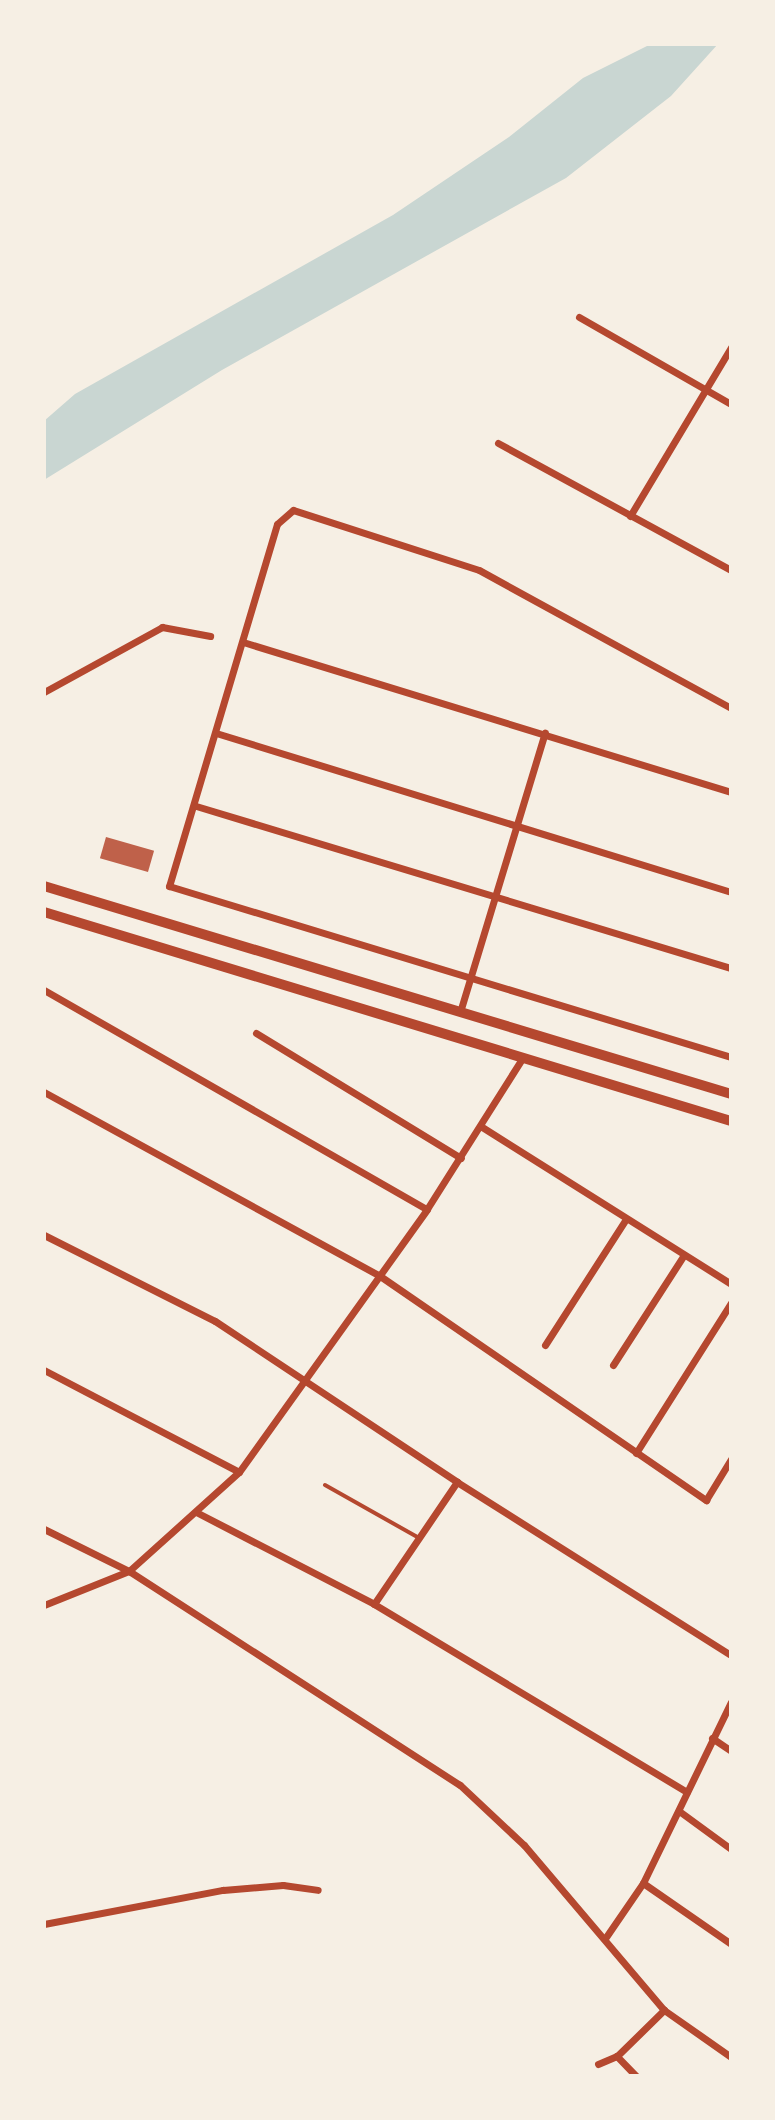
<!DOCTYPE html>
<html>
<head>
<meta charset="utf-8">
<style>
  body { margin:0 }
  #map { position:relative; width:775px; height:2120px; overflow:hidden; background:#f6efe4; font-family:"Source Sans 3",sans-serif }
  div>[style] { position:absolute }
  .water>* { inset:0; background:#c9d6d2 }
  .building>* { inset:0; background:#bf614a; transform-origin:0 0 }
  .service>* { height:4px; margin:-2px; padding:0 2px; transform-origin:2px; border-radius:2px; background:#b5482f }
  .minor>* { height:7px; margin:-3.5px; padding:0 3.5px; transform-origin:3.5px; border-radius:3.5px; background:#b5482f }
  .secondary>* { height:10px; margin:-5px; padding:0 5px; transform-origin:5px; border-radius:5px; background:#b5482f }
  span { translate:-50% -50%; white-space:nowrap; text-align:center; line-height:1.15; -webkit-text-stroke:8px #f6efe4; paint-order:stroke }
  .frame { position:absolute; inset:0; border:46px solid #f6efe4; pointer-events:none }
</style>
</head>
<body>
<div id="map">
  <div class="water">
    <i style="clip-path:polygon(651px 44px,718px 44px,671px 96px,566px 178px,222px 370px,44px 480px,44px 421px,75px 394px,393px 215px,509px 137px,583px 78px)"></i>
  </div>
  <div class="building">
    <i style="left:106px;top:837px;width:50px;height:22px;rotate:16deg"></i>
  </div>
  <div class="service">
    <i style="left:325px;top:1485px;width:108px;rotate:29.4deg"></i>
  </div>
  <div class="minor">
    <i style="left:579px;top:317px;width:175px;rotate:29.8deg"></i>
    <i style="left:498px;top:443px;width:265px;rotate:28.6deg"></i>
    <i style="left:630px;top:516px;width:197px;rotate:-59.1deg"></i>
    <i style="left:243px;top:642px;width:511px;rotate:17.09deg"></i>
    <i style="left:44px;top:692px;width:135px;rotate:-28.8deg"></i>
    <i style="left:162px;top:627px;width:49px;rotate:10.6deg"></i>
    <i style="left:731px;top:708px;width:287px;rotate:-151.3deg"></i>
    <i style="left:479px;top:570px;width:195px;rotate:-162.1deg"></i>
    <i style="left:293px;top:510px;width:21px;rotate:139deg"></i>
    <i style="left:277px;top:524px;width:378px;rotate:106.6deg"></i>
    <i style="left:169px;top:886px;width:587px;rotate:16.92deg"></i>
    <i style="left:216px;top:733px;width:539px;rotate:17.16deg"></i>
    <i style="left:196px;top:806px;width:559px;rotate:16.85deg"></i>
    <i style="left:44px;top:990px;width:441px;rotate:29.8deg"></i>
    <i style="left:460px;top:1012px;width:292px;rotate:-73.1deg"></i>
    <i style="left:256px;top:1033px;width:240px;rotate:31.4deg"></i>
    <i style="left:44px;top:1092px;width:383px;rotate:28.7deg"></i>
    <i style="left:380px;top:1276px;width:396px;rotate:34.5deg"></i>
    <i style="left:706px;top:1500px;width:48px;rotate:-58.6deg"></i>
    <i style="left:482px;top:1127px;width:294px;rotate:32.2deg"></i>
    <i style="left:44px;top:1235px;width:191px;rotate:26.7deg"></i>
    <i style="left:215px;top:1321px;width:291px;rotate:33.6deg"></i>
    <i style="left:457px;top:1482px;width:324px;rotate:32.3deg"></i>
    <i style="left:545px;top:1345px;width:150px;rotate:-57.3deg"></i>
    <i style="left:613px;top:1365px;width:131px;rotate:-57.2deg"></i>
    <i style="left:44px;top:1370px;width:220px;rotate:27.6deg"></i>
    <i style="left:636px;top:1453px;width:178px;rotate:-57.7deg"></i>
    <i style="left:196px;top:1512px;width:200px;rotate:27.3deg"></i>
    <i style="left:374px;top:1604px;width:365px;rotate:31deg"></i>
    <i style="left:44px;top:1529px;width:95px;rotate:26.3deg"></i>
    <i style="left:129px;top:1571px;width:394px;rotate:32.9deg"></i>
    <i style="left:460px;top:1785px;width:88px;rotate:43.2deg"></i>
    <i style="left:524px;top:1845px;width:216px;rotate:49.7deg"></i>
    <i style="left:664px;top:2010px;width:82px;rotate:35deg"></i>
    <i style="left:374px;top:1604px;width:148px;rotate:-55.8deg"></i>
    <i style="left:44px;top:1605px;width:92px;rotate:-21.8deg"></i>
    <i style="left:129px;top:1571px;width:148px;rotate:-42deg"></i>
    <i style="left:239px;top:1472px;width:323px;rotate:-54.4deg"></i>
    <i style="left:427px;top:1209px;width:180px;rotate:-57.7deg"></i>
    <i style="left:712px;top:1738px;width:23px;rotate:34deg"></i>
    <i style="left:679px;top:1811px;width:64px;rotate:36.2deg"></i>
    <i style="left:643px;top:1883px;width:107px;rotate:34.7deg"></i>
    <i style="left:44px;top:1924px;width:182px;rotate:-10.8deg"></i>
    <i style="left:223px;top:1890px;width:60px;rotate:-4.8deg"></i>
    <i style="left:283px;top:1885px;width:35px;rotate:8deg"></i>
    <i style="left:606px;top:1937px;width:65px;rotate:-55.6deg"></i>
    <i style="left:643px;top:1883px;width:201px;rotate:-64.1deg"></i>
    <i style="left:598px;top:2064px;width:21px;rotate:-23deg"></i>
    <i style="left:636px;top:2076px;width:28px;rotate:-134deg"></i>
    <i style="left:617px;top:2056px;width:66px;rotate:-44.4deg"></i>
  </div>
  <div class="secondary">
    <i style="left:44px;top:886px;width:718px;rotate:16.84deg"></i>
    <i style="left:44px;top:912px;width:718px;rotate:16.92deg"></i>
  </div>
  <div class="frame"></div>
</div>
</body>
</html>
